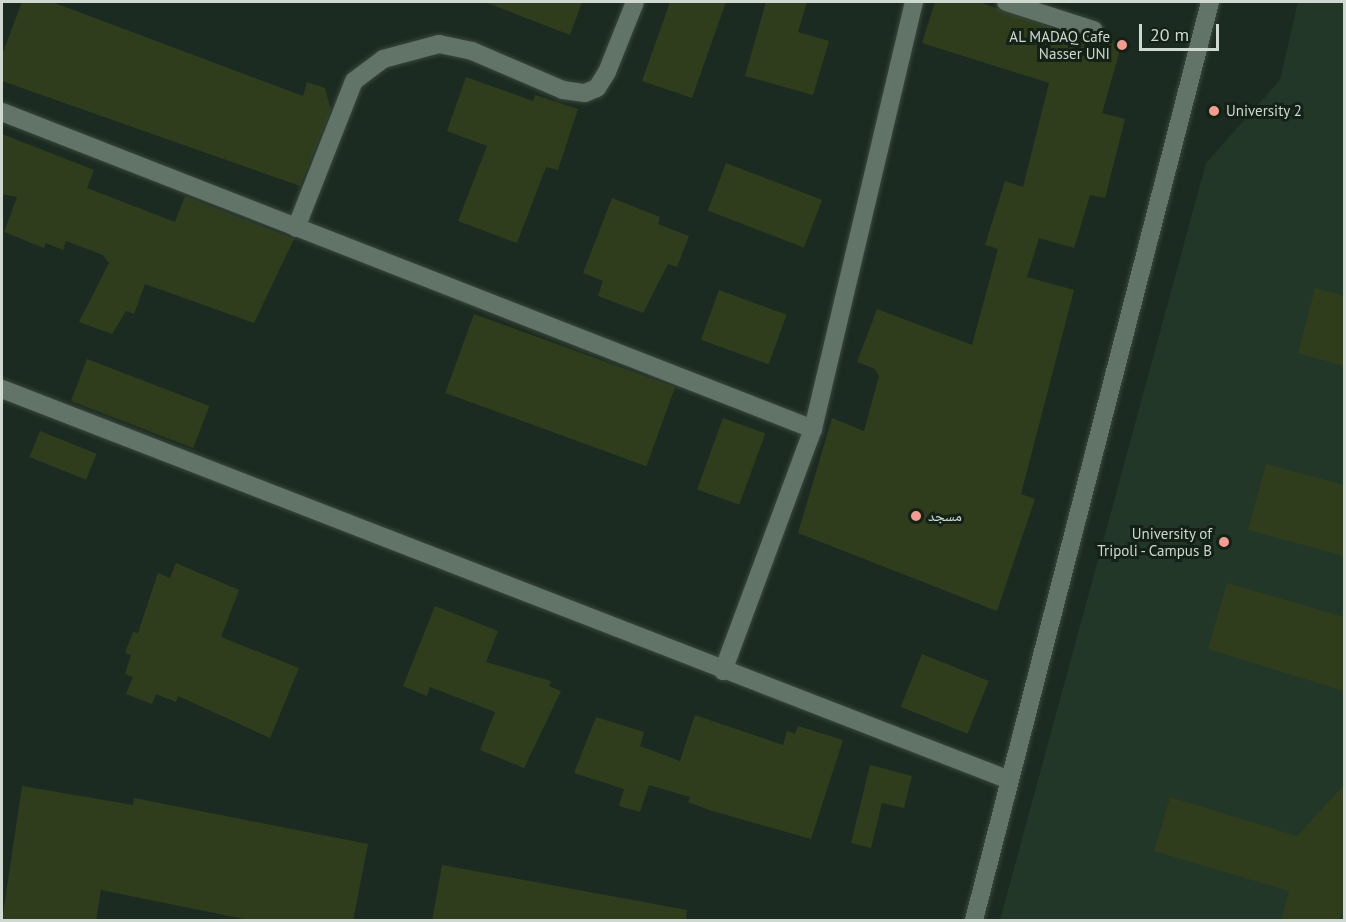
<!DOCTYPE html>
<html>
<head>
<meta charset="utf-8">
<style>
  body { margin:0 }
  #map { position:relative; width:1346px; height:922px; overflow:hidden; background:#1c2b21; font-family:"PT Sans","Noto Naskh Arabic",sans-serif }
  div>[style] { position:absolute }
  .built>* { inset:0; background:#223728 }
  .building>* { inset:0; background:#2f3d1d; transform-origin:0 0 }
  .roads { filter:drop-shadow(0 0 2px #3a473e) drop-shadow(0 0 2px #3a473e) }
  .minor>* { height:18px; margin:-9px; padding:0 9px; transform-origin:9px; border-radius:9px; background:#627367 }
  .dots>* { width:16px; height:16px; translate:-50% -50%; box-sizing:border-box; border:3px solid #132117; border-radius:50% }
  span { translate:-50% -50%; white-space:nowrap; text-align:center; line-height:1.15; -webkit-text-stroke:6px #132117; paint-order:stroke }
  .poi-label { font-size:15px; color:#cfd8d1 }
  .right { translate:-100% -50%; text-align:right }
  .left { translate:0 -50%; text-align:left }
  .frame { position:absolute; inset:0; border:3px solid #cfd8d1; pointer-events:none }
  .scale { position:absolute; left:1139px; top:24px; width:80px; height:27px; box-sizing:border-box; border:3px solid #cfd8d1; border-top:0; padding-left:8px; font-size:18px; line-height:21px; white-space:nowrap; color:#cfd8d1; -webkit-text-stroke:4px #132117; paint-order:stroke }
</style>
</head>
<body>
<div id="map">
  <div class="built">
    <i style="clip-path:polygon(1298px 2px,1344px 2px,1344px 920px,1000px 920px,1206px 163px,1280px 80px)"></i>
  </div>
  <div class="building">
    <i style="clip-path:polygon(22px 2px,52px 2px,303px 96px,307px 82px,325px 88px,331px 110px,300px 186px,2px 81px,2px 55px)"></i>
    <i style="clip-path:polygon(485px 2px,582px 2px,570px 35px)"></i>
    <i style="clip-path:polygon(670px 2px,726px 2px,692px 98px,642px 81px)"></i>
    <i style="clip-path:polygon(766px 2px,807px 2px,798px 32px,829px 41px,813px 95px,745px 76px)"></i>
    <i style="clip-path:polygon(935px 2px,979px 2px,1091px 41px,1102px 37px,1122px 43px,1102px 113px,1125px 119px,1105px 198px,1090px 195px,1074px 248px,1039px 238px,1027px 277px,1074px 290px,1021px 494px,1035px 499px,997px 611px,798px 533px,832px 418px,864px 431px,879px 376px,875px 369px,857px 362px,877px 309px,972px 345px,998px 249px,985px 245px,1005px 181px,1023px 187px,1049px 83px,922px 43px)"></i>
    <i style="clip-path:polygon(466px 77px,533px 101px,535px 95px,578px 109px,558px 170px,546px 167px,517px 243px,458px 221px,487px 146px,447px 131px)"></i>
    <i style="clip-path:polygon(2px 134px,94px 170px,87px 188px,175px 222px,185px 196px,294px 239px,254px 323px,145px 284px,134px 314px,126px 311px,112px 334px,79px 322px,109px 263px,103px 255px,66px 241px,63px 250px,46px 243px,44px 248px,4px 232px,17px 197px,2px 194px)"></i>
    <i style="left:726px;top:163px;width:103px;height:51px;rotate:21deg"></i>
    <i style="clip-path:polygon(612px 198px,660px 217px,658px 224px,689px 236px,677px 267px,668px 264px,643px 313px,598px 296px,603px 281px,583px 273px)"></i>
    <i style="clip-path:polygon(1315px 288px,1344px 296px,1344px 366px,1298px 353px)"></i>
    <i style="left:719px;top:290px;width:72px;height:53px;rotate:20deg"></i>
    <i style="left:474px;top:314px;width:214px;height:84px;rotate:20deg"></i>
    <i style="left:87px;top:359px;width:131px;height:45px;rotate:21deg"></i>
    <i style="left:723px;top:418px;width:45px;height:76px;rotate:20deg"></i>
    <i style="left:40px;top:431px;width:61px;height:28px;rotate:22deg"></i>
    <i style="clip-path:polygon(1266px 464px,1344px 485px,1344px 556px,1248px 530px)"></i>
    <i style="clip-path:polygon(176px 563px,239px 590px,221px 637px,299px 668px,270px 738px,178px 696px,176px 702px,156px 694px,152px 704px,126px 694px,133px 677px,125px 674px,131px 655px,125px 653px,133px 632px,138px 633px,158px 573px,170px 578px)"></i>
    <i style="clip-path:polygon(1227px 583px,1344px 617px,1344px 691px,1208px 649px)"></i>
    <i style="clip-path:polygon(435px 606px,498px 631px,486px 662px,551px 681px,549px 686px,561px 691px,524px 768px,480px 750px,495px 712px,430px 687px,427px 696px,403px 686px)"></i>
    <i style="left:922px;top:654px;width:72px;height:57px;rotate:22deg"></i>
    <i style="clip-path:polygon(695px 715px,783px 745px,787px 731px,795px 734px,798px 726px,843px 740px,811px 839px,709px 810px,688px 802px,690px 797px,649px 785px,640px 812px,619px 806px,624px 789px,574px 773px,596px 717px,644px 732px,640px 746px,680px 761px)"></i>
    <i style="clip-path:polygon(870px 765px,912px 776px,904px 808px,882px 803px,871px 848px,851px 843px)"></i>
    <i style="clip-path:polygon(1344px 785px,1344px 910px,1339px 921px,1281px 921px,1289px 891px,1154px 851px,1170px 797px,1297px 836px)"></i>
    <i style="clip-path:polygon(22px 786px,133px 805px,134px 798px,368px 844px,353px 921px,254px 921px,101px 890px,96px 921px,2px 921px)"></i>
    <i style="clip-path:polygon(442px 865px,687px 910px,686px 921px,432px 921px)"></i>
  </div>
  <div class="roads">
    <div class="minor">
      <i style="left:1006px;top:2px;width:92px;rotate:17.7deg"></i>
      <i style="left:2px;top:112px;width:871px;rotate:21.35deg"></i>
      <i style="left:296px;top:228px;width:158px;rotate:-68.5deg"></i>
      <i style="left:354px;top:81px;width:36px;rotate:-37deg"></i>
      <i style="left:383px;top:59px;width:58px;rotate:-15deg"></i>
      <i style="left:439px;top:44px;width:34px;rotate:12deg"></i>
      <i style="left:472px;top:51px;width:99px;rotate:23.2deg"></i>
      <i style="left:563px;top:90px;width:22px;rotate:8deg"></i>
      <i style="left:585px;top:93px;width:13px;rotate:-23deg"></i>
      <i style="left:597px;top:88px;width:19px;rotate:-58deg"></i>
      <i style="left:607px;top:72px;width:75px;rotate:-68.2deg"></i>
      <i style="left:2px;top:389px;width:1078px;rotate:21.21deg"></i>
      <i style="left:723px;top:671px;width:258px;rotate:-69.6deg"></i>
      <i style="left:813px;top:429px;width:439px;rotate:-76.7deg"></i>
      <i style="left:974px;top:920px;width:948px;rotate:-75.58deg"></i>
    </div>
  </div>
  <div class="dots">
    <i style="left:1122px;top:45px;background:#f59c90"></i>
    <i style="left:1214px;top:111px;background:#f59c90"></i>
    <i style="left:916px;top:516px;background:#f59c90"></i>
    <i style="left:1224px;top:542px;background:#f59c90"></i>
  </div>
  <div class="poi-label">
    <span class="right" style="left:1110px;top:45px">AL MADAQ Cafe<br>Nasser UNI</span>
    <span class="left" style="left:1226px;top:111px">University 2</span>
    <span class="left" style="left:928px;top:516px">مسجد</span>
    <span class="right" style="left:1212px;top:542px">University of<br>Tripoli - Campus B</span>
  </div>
  <div class="frame"></div>
  <div class="scale">20 m</div>
</div>
</body>
</html>
